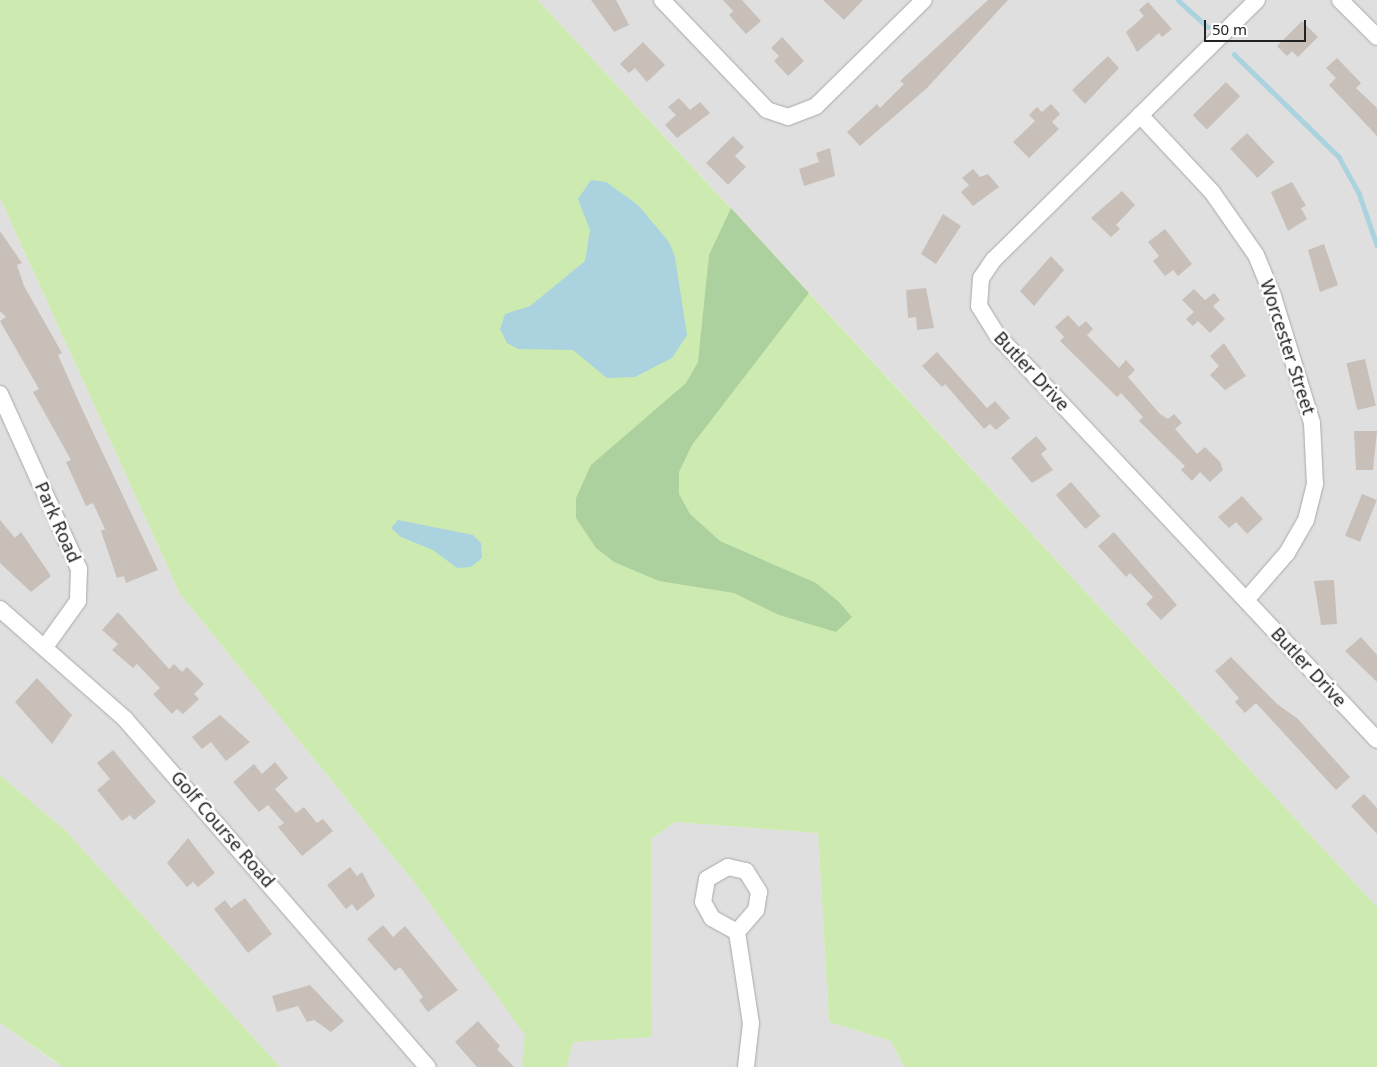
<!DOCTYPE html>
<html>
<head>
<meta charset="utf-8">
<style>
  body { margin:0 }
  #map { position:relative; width:1377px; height:1067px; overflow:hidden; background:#f2efe9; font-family:"Noto Sans",sans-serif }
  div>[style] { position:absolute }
  .residential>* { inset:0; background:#e0dfdf }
  .grass>* { inset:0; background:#cdebb0 }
  .forest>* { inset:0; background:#add19e }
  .water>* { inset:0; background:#aad3df }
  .stream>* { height:4.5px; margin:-2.25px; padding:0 2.25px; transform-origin:2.25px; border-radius:2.25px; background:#aad3df }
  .building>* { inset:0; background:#c7bfb8; transform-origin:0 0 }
  .roads { filter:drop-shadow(0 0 1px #a9a9a9) drop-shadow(0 0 1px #a9a9a9) }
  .street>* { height:16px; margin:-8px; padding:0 8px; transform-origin:8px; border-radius:8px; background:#fff }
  span { translate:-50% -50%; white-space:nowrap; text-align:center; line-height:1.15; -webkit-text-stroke:5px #fff; paint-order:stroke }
  .street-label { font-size:18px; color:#222 }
  .scale { position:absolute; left:1204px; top:20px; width:102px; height:22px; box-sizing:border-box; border:2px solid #222; border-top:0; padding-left:6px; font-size:15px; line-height:18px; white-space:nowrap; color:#222; -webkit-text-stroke:4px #fff; paint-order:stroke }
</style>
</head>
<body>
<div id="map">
  <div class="residential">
    <i style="clip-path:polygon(538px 0,1377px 0,1377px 907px,792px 274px)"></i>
    <i style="clip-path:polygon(0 198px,180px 594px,417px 886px,526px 1035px,522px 1067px,280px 1067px,66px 831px,0 775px)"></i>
    <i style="clip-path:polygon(675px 822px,818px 833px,829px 1022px,891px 1041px,904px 1067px,567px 1067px,573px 1042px,652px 1036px,651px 839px)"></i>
    <i style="clip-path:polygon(0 1023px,52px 1060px,63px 1067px,0 1067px)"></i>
  </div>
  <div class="grass">
    <i style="clip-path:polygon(0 0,538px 0,1377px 907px,1377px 1067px,904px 1067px,891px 1041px,829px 1022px,818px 833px,675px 822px,651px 839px,652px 1037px,573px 1042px,567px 1067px,522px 1067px,525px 1035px,417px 886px,180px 594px,0 198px)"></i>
    <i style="clip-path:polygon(0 775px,66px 831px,280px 1067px,63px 1067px,0 1023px)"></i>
  </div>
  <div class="forest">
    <i style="clip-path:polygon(731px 208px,809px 293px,692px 445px,679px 472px,679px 494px,690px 514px,720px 541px,816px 583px,838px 601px,852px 617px,836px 632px,779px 615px,734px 593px,659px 581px,614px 562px,596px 548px,576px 518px,576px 498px,591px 465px,686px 383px,698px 362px,709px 255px)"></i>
  </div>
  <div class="water">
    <i style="clip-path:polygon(591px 180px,606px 182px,638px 205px,669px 242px,675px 257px,687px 335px,672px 358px,635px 377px,607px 378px,573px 350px,518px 349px,507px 343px,500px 329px,505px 314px,530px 306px,585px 261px,590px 230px,578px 199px)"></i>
    <i style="clip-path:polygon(398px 520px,473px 535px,481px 543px,482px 558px,471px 567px,457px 568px,433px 550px,401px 537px,391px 528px)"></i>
  </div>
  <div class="stream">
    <i style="left:1178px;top:0;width:40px;rotate:42deg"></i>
    <i style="left:1234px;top:54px;width:147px;rotate:44.4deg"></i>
    <i style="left:1339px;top:157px;width:41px;rotate:60.9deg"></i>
    <i style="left:1359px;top:193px;width:55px;rotate:70.9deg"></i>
  </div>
  <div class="building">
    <i style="clip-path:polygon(591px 0,616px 0,629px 25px,614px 32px)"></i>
    <i style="clip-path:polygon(723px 0,742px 0,761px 21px,746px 34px,729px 15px,733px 11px)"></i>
    <i style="clip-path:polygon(823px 0,863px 0,844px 20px)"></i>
    <i style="clip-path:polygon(988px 0,1008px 0,927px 88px,860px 146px,847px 132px,877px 104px,880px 108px,904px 84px,900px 81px)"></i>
    <i style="clip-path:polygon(1148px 2px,1172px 29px,1162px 37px,1159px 33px,1137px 52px,1126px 32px,1144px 16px,1139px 10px)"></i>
    <i style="clip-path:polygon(1302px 21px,1318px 37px,1298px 57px,1292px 51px,1287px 56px,1277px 46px)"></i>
    <i style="clip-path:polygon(782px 37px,804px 61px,788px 76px,774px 61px,779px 56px,771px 48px)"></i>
    <i style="clip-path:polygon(643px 42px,665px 65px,647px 82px,635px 68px,629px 73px,620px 64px)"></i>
    <i style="clip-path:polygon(1108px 56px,1119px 68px,1085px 104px,1072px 90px)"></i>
    <i style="clip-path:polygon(1337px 58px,1361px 83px,1356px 88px,1377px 108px,1377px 136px,1329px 85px,1336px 78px,1326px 68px)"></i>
    <i style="left:1226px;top:82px;width:20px;height:47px;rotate:45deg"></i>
    <i style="clip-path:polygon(679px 98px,690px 110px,700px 102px,710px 113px,677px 138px,665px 125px,676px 115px,668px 107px)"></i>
    <i style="clip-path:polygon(1051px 104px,1060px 114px,1052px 122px,1059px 129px,1029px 158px,1013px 142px,1035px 121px,1029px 115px,1037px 107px,1042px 112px)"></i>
    <i style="left:1247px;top:133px;width:40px;height:23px;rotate:47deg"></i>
    <i style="clip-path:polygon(733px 136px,744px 147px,735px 156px,746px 167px,728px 185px,706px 163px)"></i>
    <i style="clip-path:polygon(830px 148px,835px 176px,804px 186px,799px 169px,819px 162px,816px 153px)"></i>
    <i style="clip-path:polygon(973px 169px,980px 177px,988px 174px,999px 187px,973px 206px,961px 192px,969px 185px,962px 178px)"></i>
    <i style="clip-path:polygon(1292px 182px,1306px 206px,1301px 208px,1307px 219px,1288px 231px,1271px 192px)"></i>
    <i style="clip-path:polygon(1122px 191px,1135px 205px,1116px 225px,1120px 229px,1111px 237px,1091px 218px)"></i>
    <i style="clip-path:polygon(943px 214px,961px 226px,936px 264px,921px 254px)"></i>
    <i style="clip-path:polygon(1165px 229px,1192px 264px,1178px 276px,1173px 270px,1165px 276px,1153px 261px,1159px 256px,1148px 242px)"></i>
    <i style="clip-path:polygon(0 231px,22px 263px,17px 265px,24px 286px,62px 353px,58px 355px,82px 409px,158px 570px,126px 583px,124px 576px,117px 578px,101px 531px,105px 529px,93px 503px,86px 506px,66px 462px,71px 460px,33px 392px,39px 389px,0 321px,6px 317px,0 311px)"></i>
    <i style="clip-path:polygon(1324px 244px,1338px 285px,1320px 292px,1308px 250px)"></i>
    <i style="clip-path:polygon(1051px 256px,1064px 270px,1034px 306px,1020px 291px)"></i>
    <i style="clip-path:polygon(926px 288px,934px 328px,917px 330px,916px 317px,908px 318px,906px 290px)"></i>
    <i style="clip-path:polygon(1194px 289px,1205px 300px,1214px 293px,1220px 300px,1213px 306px,1225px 319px,1210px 333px,1198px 321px,1193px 326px,1186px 319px,1194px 312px,1182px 300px)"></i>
    <i style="clip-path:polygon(1068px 315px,1079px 327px,1086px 321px,1093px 329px,1087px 335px,1119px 368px,1126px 360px,1135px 370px,1128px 377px,1160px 414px,1168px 419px,1174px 414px,1182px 423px,1175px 429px,1197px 454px,1205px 447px,1220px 462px,1223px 470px,1210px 482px,1200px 472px,1192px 481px,1181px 470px,1185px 466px,1139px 421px,1143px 417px,1121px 393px,1117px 397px,1060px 341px,1064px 337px,1055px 327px)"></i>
    <i style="clip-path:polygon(1224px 343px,1246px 376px,1225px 390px,1210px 375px,1219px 366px,1210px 356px)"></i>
    <i style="clip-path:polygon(937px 352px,987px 408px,995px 401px,1010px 418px,996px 430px,990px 424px,984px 429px,945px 384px,942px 387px,922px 366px)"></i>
    <i style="left:1365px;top:359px;width:48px;height:19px;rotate:77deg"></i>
    <i style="clip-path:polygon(1354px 431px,1377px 431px,1373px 470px,1356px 470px)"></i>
    <i style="clip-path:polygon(1036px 436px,1047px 449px,1041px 454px,1053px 470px,1032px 483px,1011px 458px)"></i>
    <i style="left:1071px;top:482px;width:45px;height:20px;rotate:49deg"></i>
    <i style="left:1362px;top:494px;width:16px;height:45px;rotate:22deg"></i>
    <i style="clip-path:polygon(1242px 496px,1263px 519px,1247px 534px,1236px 522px,1229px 528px,1218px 517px)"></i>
    <i style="clip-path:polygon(0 520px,15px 538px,21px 532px,51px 576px,31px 592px,0 563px)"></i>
    <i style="clip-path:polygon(1114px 532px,1177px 605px,1161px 620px,1146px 604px,1153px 597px,1130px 573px,1126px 577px,1098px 546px)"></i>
    <i style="clip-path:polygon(1334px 580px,1337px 624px,1321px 625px,1314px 581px)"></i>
    <i style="clip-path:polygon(118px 612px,169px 669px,174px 664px,182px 672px,187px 667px,204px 684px,194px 694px,199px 699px,183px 714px,177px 709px,172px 714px,153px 694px,160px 688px,137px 664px,133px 668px,112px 650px,118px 644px,102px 630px)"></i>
    <i style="clip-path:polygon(1361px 637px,1377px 655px,1377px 682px,1345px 651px)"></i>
    <i style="clip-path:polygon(1231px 657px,1277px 704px,1298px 719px,1350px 777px,1336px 790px,1256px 703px,1245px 713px,1235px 702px,1239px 698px,1215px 671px)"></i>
    <i style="clip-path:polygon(37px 678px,72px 715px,52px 744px,15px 702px)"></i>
    <i style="clip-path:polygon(220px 715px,250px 742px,226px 761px,211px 742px,202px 749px,192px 737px)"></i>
    <i style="clip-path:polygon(113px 750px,156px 802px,134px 820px,130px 815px,122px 821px,97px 790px,110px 779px,97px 763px)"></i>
    <i style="clip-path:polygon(275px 762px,288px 778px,275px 789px,296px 813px,304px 807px,317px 823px,323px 819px,333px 831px,302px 856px,278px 827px,284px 823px,268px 805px,259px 812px,233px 782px,254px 764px,262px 774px)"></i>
    <i style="clip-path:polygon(1364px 794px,1377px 808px,1377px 834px,1351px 806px)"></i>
    <i style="clip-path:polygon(188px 838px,215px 873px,198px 887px,193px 882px,187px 887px,167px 863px)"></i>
    <i style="clip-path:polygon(350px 867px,357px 876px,362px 872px,375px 896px,357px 911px,352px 904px,346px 909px,327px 885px)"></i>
    <i style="clip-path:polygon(245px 898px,272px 934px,248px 953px,214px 909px,225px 900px,231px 908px)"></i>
    <i style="clip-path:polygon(383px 925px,393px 937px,405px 926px,458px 990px,428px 1012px,419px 1000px,423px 997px,400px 967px,395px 971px,367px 939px)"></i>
    <i style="clip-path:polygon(310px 985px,344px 1021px,331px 1032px,314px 1020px,307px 1022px,298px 1006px,277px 1012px,272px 996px)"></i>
    <i style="clip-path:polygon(478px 1021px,500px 1046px,497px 1049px,514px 1067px,477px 1067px,455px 1042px)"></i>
  </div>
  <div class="roads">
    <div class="street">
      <i style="left:662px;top:0;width:152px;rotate:46.3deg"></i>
      <i style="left:767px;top:110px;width:22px;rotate:18deg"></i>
      <i style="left:788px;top:117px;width:30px;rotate:-21deg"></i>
      <i style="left:816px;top:106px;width:151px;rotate:-44.5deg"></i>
      <i style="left:1257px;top:0;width:369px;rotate:135.4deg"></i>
      <i style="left:994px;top:259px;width:23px;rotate:124deg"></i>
      <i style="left:981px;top:278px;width:28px;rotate:94deg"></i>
      <i style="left:979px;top:306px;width:34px;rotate:58deg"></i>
      <i style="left:997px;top:335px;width:555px;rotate:46.82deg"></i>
      <i style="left:1340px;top:0;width:52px;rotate:45deg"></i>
      <i style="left:1140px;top:115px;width:105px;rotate:46.9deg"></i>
      <i style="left:1212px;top:192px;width:77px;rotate:55.1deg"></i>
      <i style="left:1256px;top:255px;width:44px;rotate:67.5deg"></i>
      <i style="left:1273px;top:296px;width:133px;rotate:72.9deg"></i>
      <i style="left:1312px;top:423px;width:61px;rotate:87.2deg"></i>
      <i style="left:1315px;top:484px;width:37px;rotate:104deg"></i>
      <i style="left:1306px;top:520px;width:38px;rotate:120deg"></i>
      <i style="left:1287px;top:553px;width:62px;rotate:131.1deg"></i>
      <i style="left:0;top:394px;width:192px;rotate:65.7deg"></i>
      <i style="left:79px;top:569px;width:32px;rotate:92deg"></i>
      <i style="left:78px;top:601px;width:57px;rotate:125.7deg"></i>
      <i style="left:0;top:609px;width:167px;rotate:41.3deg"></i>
      <i style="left:125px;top:719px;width:461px;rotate:49deg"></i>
      <i style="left:728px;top:867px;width:18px;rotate:13deg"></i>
      <i style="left:746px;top:871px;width:25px;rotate:58deg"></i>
      <i style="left:759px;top:892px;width:18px;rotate:99deg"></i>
      <i style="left:756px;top:910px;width:29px;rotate:131deg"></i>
      <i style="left:737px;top:932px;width:29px;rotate:-151deg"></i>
      <i style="left:712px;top:918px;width:18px;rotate:-119deg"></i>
      <i style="left:703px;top:902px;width:23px;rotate:-80deg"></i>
      <i style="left:707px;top:879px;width:24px;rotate:-30deg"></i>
      <i style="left:737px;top:932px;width:92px;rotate:81.3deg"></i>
      <i style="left:751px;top:1023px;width:44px;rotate:96.5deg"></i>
    </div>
  </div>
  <div class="street-label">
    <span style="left:1288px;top:347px;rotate:72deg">Worcester Street</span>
    <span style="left:1032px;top:371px;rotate:47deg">Butler Drive</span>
    <span style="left:58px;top:522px;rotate:66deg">Park Road</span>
    <span style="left:1309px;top:667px;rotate:47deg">Butler Drive</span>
    <span style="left:223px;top:829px;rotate:49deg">Golf Course Road</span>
  </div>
  <div class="scale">50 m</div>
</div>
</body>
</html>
